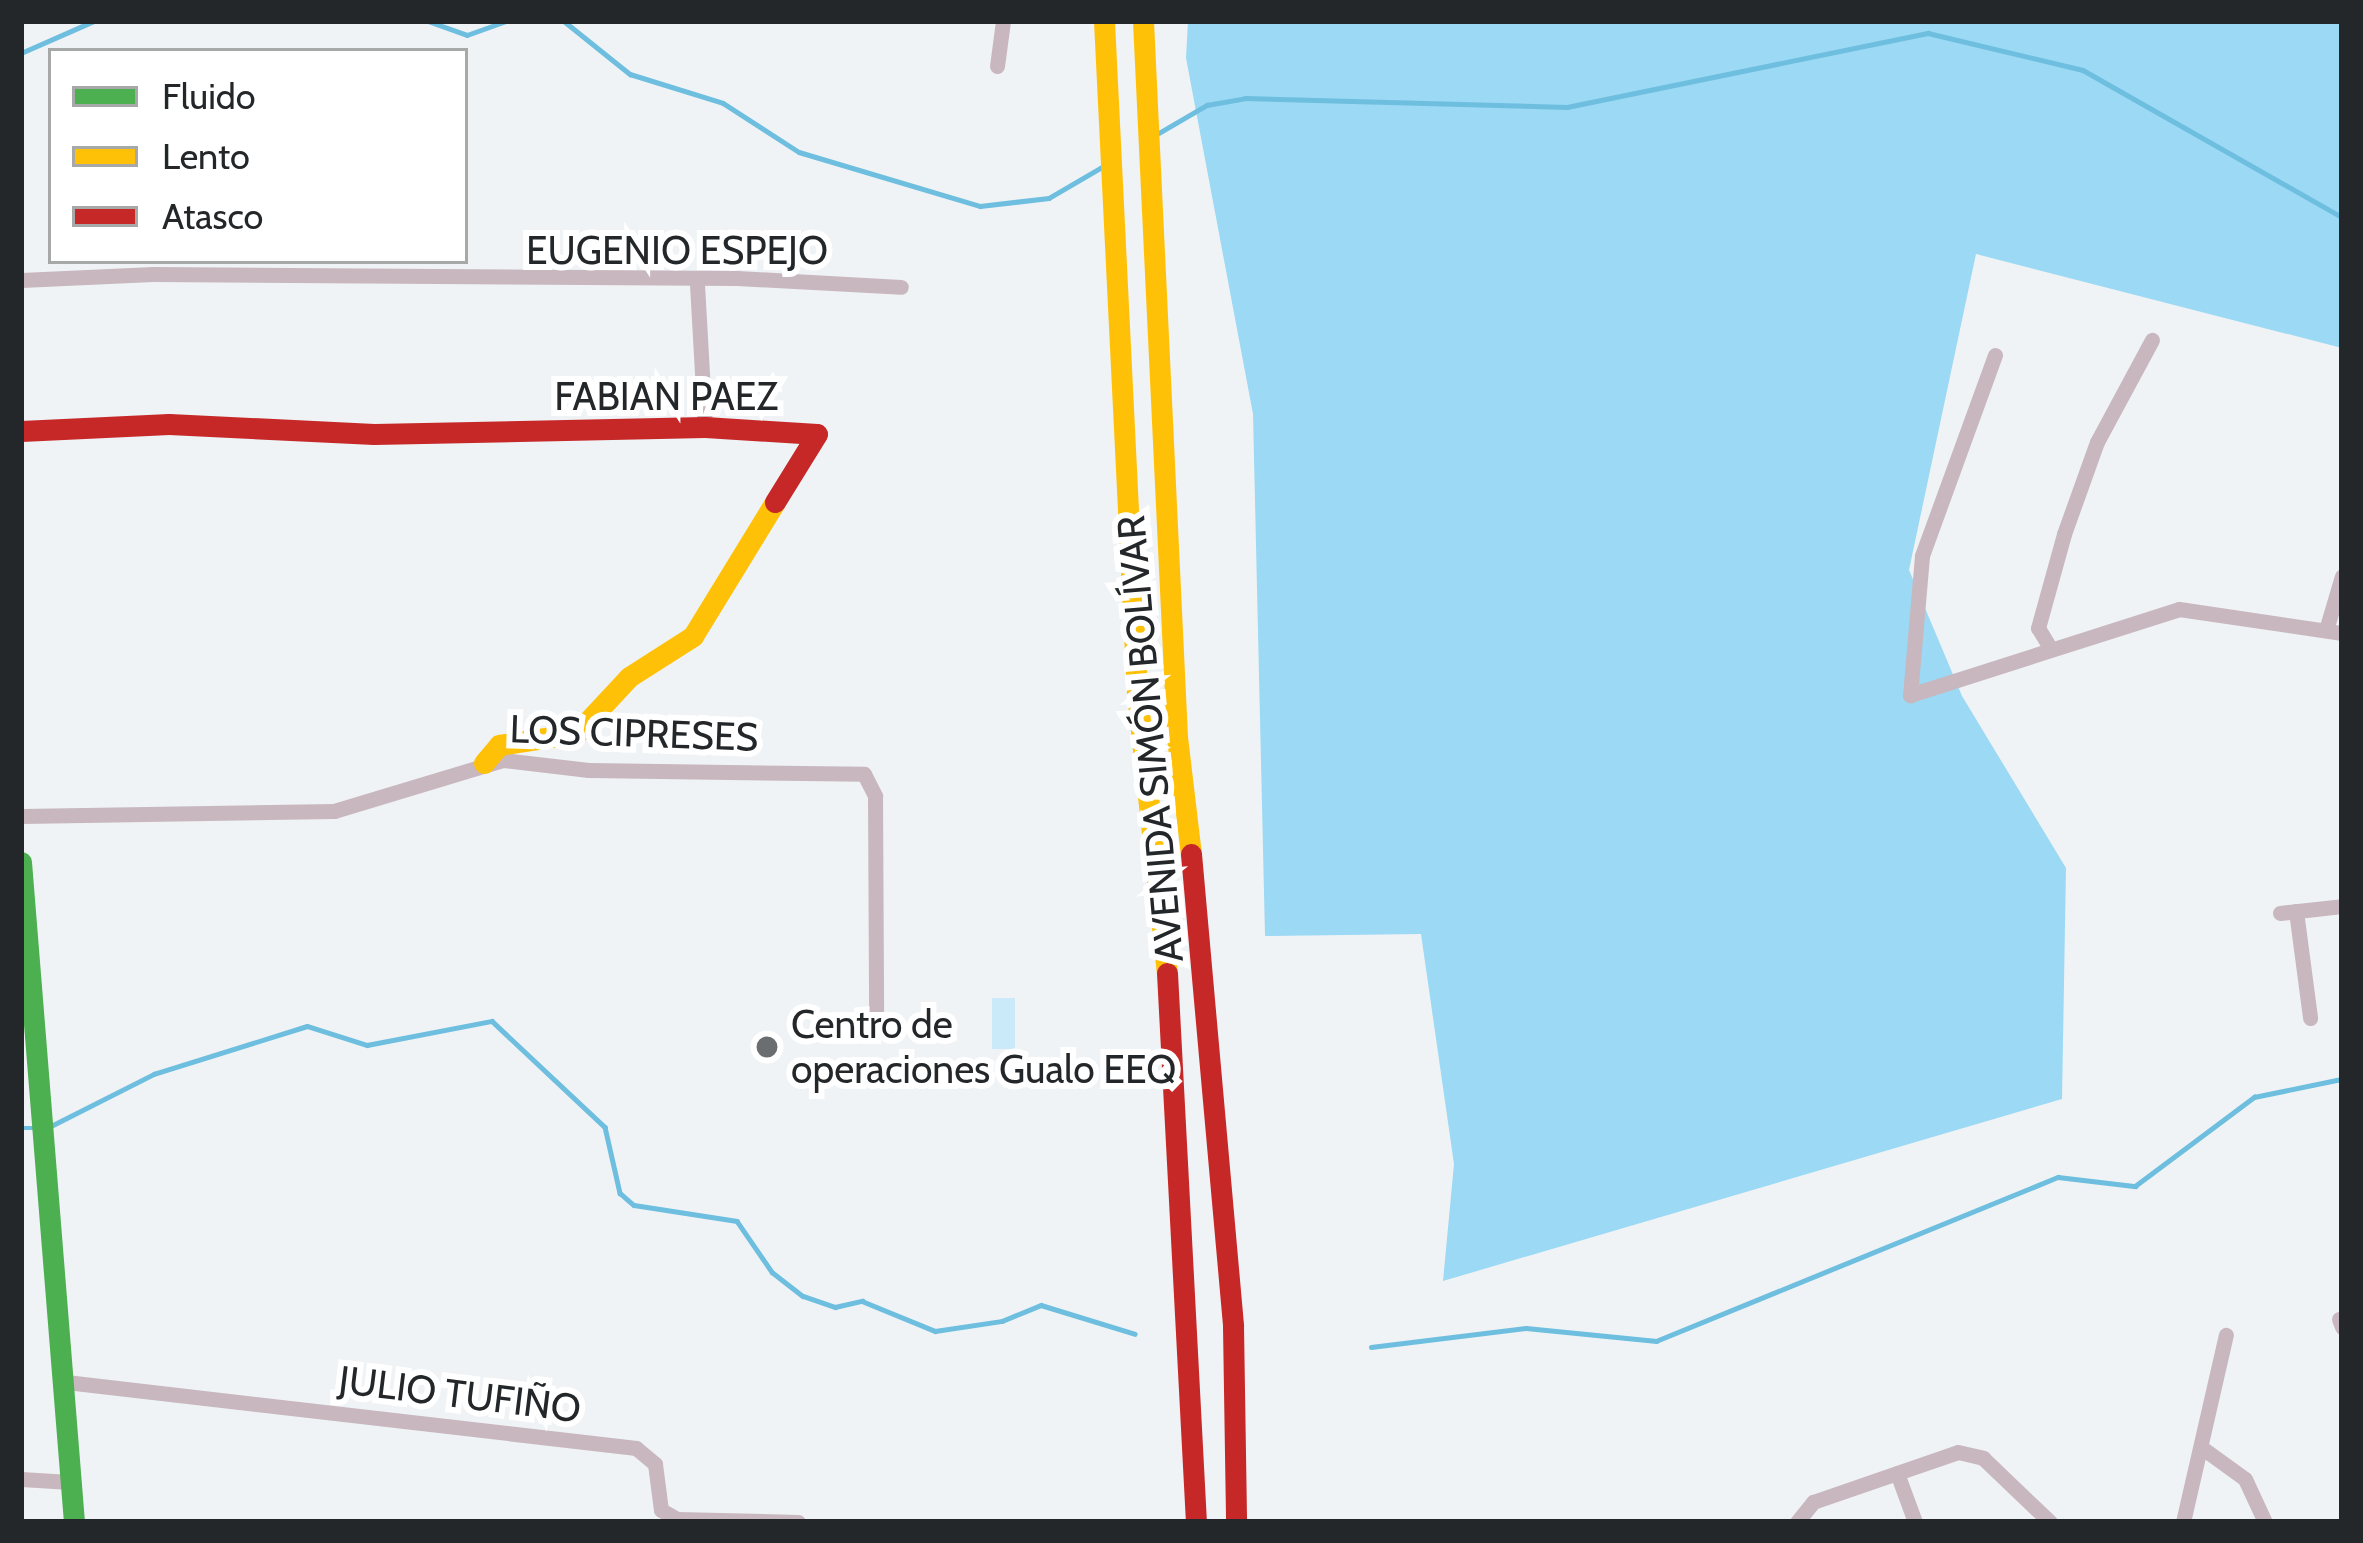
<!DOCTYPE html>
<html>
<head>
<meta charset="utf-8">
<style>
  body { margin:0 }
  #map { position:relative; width:2363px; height:1543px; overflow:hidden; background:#eff3f5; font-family:Cabin,sans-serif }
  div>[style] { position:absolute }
  .green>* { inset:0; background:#cbeaf9; transform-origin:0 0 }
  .forest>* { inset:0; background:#9cd9f4 }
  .stream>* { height:4.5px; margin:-2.25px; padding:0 2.25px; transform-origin:2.25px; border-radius:2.25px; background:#6ebedf }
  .street>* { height:15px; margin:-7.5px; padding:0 7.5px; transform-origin:7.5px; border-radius:7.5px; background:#c8b7bf }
  .fast>* { height:21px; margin:-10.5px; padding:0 10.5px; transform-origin:10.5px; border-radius:10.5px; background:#4caf50 }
  .slow>* { height:21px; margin:-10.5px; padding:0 10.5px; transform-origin:10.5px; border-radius:10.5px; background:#ffc107 }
  .jam>* { height:21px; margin:-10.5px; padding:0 10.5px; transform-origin:10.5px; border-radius:10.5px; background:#c62828 }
  .dots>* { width:33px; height:33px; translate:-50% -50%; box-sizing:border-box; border:6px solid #fff; border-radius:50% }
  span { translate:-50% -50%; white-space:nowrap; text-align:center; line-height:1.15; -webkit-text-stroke:12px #fff; paint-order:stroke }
  .street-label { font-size:39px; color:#242729 }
  .poi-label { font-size:39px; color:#242729 }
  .left { translate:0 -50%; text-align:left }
  .frame { position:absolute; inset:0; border:24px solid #242729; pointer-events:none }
  .legend { position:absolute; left:48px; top:48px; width:420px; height:216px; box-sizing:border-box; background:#fff; border:3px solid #a7a9a9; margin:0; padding:15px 21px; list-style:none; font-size:36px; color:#242729 }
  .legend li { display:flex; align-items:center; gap:24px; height:60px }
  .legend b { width:60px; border:3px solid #a7a9a9 }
</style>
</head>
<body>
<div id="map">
  <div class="green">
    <i style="left:992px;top:998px;width:23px;height:51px"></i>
  </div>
  <div class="forest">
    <i style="clip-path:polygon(1188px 21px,2342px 21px,2342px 348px,1976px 254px,1909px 570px,1962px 696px,2066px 868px,2062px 1099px,1443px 1281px,1454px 1164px,1421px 934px,1265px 936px,1253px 414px,1186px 58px)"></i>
  </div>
  <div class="stream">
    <i style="left:428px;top:21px;width:41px;rotate:19.7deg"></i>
    <i style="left:467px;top:35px;width:41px;rotate:-19.7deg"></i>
    <i style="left:564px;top:21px;width:85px;rotate:38.8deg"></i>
    <i style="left:630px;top:74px;width:97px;rotate:17.3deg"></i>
    <i style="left:723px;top:103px;width:90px;rotate:32.8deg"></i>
    <i style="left:799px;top:152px;width:189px;rotate:16.6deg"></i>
    <i style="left:980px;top:206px;width:69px;rotate:-6.6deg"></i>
    <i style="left:1049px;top:198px;width:61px;rotate:-30.3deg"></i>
    <i style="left:21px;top:53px;width:80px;rotate:-23.7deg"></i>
    <i style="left:1159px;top:133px;width:56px;rotate:-30.3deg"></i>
    <i style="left:1207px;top:105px;width:39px;rotate:-10deg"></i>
    <i style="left:1245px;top:98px;width:322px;rotate:1.6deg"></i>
    <i style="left:1567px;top:107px;width:369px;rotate:-11.6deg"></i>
    <i style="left:1928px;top:33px;width:159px;rotate:13.4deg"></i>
    <i style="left:2083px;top:70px;width:298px;rotate:29.6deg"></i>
    <i style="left:21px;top:1128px;width:15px"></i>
    <i style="left:47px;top:1128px;width:120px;rotate:-26.8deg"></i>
    <i style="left:154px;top:1074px;width:160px;rotate:-17.4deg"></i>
    <i style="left:307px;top:1026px;width:63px;rotate:17.6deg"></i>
    <i style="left:367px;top:1045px;width:127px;rotate:-10.9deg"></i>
    <i style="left:492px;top:1021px;width:155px;rotate:43.2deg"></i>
    <i style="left:605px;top:1127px;width:68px;rotate:77.2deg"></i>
    <i style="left:620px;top:1193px;width:18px;rotate:41deg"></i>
    <i style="left:634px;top:1205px;width:104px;rotate:8.8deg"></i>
    <i style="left:737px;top:1221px;width:62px;rotate:55.5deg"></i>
    <i style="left:772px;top:1272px;width:39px;rotate:38deg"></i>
    <i style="left:803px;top:1296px;width:34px;rotate:19deg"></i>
    <i style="left:835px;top:1307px;width:28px;rotate:-13deg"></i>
    <i style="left:862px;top:1301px;width:79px;rotate:22.3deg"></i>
    <i style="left:935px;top:1331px;width:68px;rotate:-8.5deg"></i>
    <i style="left:1002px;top:1321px;width:42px;rotate:-22.3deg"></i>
    <i style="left:1041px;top:1305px;width:98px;rotate:17.1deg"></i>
    <i style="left:1371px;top:1347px;width:156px;rotate:-7deg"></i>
    <i style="left:1526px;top:1328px;width:131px;rotate:5.7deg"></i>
    <i style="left:1656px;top:1341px;width:434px;rotate:-22.2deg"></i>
    <i style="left:2058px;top:1177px;width:78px;rotate:6.7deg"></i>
    <i style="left:2135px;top:1186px;width:149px;rotate:-36.8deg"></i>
    <i style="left:2254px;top:1097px;width:90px;rotate:-11.6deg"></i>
  </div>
  <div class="street">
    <i style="left:997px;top:66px;width:45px;rotate:-82.4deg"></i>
    <i style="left:21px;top:280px;width:132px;rotate:-2.6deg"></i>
    <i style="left:153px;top:274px;width:584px;rotate:0.39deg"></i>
    <i style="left:737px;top:278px;width:164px;rotate:3.1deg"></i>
    <i style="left:697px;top:284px;width:143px;rotate:86.8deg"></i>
    <i style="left:1995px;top:355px;width:214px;rotate:110deg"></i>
    <i style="left:1922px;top:556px;width:140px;rotate:94.9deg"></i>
    <i style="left:1910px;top:695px;width:282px;rotate:-17.7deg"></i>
    <i style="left:2179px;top:609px;width:165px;rotate:8.4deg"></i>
    <i style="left:2326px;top:630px;width:56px;rotate:-73.5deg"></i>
    <i style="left:2049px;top:646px;width:21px;rotate:-121deg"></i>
    <i style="left:2038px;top:628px;width:98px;rotate:-74.5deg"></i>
    <i style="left:2064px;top:534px;width:98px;rotate:-70.3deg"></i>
    <i style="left:2097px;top:442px;width:116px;rotate:-61.7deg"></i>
    <i style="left:21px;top:816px;width:313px;rotate:-0.9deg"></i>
    <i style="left:334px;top:811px;width:177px;rotate:-16.8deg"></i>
    <i style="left:503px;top:760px;width:86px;rotate:6.7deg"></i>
    <i style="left:588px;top:770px;width:276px;rotate:0.8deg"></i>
    <i style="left:864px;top:774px;width:25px;rotate:63deg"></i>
    <i style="left:875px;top:796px;width:218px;rotate:89.7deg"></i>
    <i style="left:2296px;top:911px;width:108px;rotate:82.5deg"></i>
    <i style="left:2280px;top:913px;width:62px;rotate:-6.4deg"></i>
    <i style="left:2339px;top:1319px;width:9px;rotate:69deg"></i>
    <i style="left:66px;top:1382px;width:574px;rotate:6.6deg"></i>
    <i style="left:636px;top:1448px;width:25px;rotate:40deg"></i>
    <i style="left:655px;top:1464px;width:46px;rotate:82.6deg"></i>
    <i style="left:661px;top:1510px;width:18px;rotate:29deg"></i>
    <i style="left:677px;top:1519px;width:121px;rotate:1.4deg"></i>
    <i style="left:2205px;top:1450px;width:49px;rotate:35.9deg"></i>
    <i style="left:2245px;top:1479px;width:47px;rotate:65.1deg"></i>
    <i style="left:1897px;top:1473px;width:52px;rotate:69.8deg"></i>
    <i style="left:21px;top:1479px;width:49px;rotate:3.5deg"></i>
    <i style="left:1797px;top:1522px;width:26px;rotate:-51deg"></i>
    <i style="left:1813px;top:1502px;width:153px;rotate:-19deg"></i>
    <i style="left:1958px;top:1452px;width:26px;rotate:13deg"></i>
    <i style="left:1983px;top:1458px;width:93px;rotate:43.7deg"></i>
    <i style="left:2183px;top:1522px;width:192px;rotate:-77.1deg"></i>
  </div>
  <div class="fast">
    <i style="left:21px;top:862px;width:662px;rotate:85.41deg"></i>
  </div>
  <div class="slow">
    <i style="left:1104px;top:21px;width:673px;rotate:87.19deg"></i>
    <i style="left:1137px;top:693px;width:282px;rotate:83.9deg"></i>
    <i style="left:1143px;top:21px;width:717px;rotate:87.28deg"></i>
    <i style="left:1177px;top:737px;width:118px;rotate:83.2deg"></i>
    <i style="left:484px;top:763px;width:23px;rotate:-50deg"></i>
    <i style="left:499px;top:745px;width:79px;rotate:-8.7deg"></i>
    <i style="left:577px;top:733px;width:76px;rotate:-47.1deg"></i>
    <i style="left:629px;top:677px;width:76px;rotate:-32.6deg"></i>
    <i style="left:693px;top:636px;width:157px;rotate:-58.5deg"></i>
  </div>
  <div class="jam">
    <i style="left:21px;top:431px;width:148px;rotate:-2.7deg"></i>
    <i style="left:169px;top:424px;width:205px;rotate:2.8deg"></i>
    <i style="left:374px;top:434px;width:331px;rotate:-1.2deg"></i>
    <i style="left:705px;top:427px;width:112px;rotate:3.6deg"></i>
    <i style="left:817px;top:434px;width:80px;rotate:121.7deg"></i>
    <i style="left:1191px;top:854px;width:474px;rotate:84.9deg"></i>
    <i style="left:1233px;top:1326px;width:196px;rotate:89.1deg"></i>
    <i style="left:1167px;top:973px;width:550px;rotate:86.98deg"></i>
  </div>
  <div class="dots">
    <i style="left:767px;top:1047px;background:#6b6e70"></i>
  </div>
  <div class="street-label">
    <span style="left:677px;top:250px">EUGENIO ESPEJO</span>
    <span style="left:666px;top:396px">FABIAN PAEZ</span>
    <span style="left:634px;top:733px;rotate:2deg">LOS CIPRESES</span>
    <span style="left:1150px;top:739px;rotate:-95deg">AVENIDA SIMÓN BOLÍVAR</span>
    <span style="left:460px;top:1394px;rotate:7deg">JULIO TUFIÑO</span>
  </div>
  <div class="poi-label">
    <span class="left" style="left:791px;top:1047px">Centro de<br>operaciones Gualo EEQ</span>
  </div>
  <div class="frame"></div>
  <ul class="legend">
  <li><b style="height:15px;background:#4caf50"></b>Fluido</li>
  <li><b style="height:15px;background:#ffc107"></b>Lento</li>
  <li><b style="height:15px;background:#c62828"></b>Atasco</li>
  </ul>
</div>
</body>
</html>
